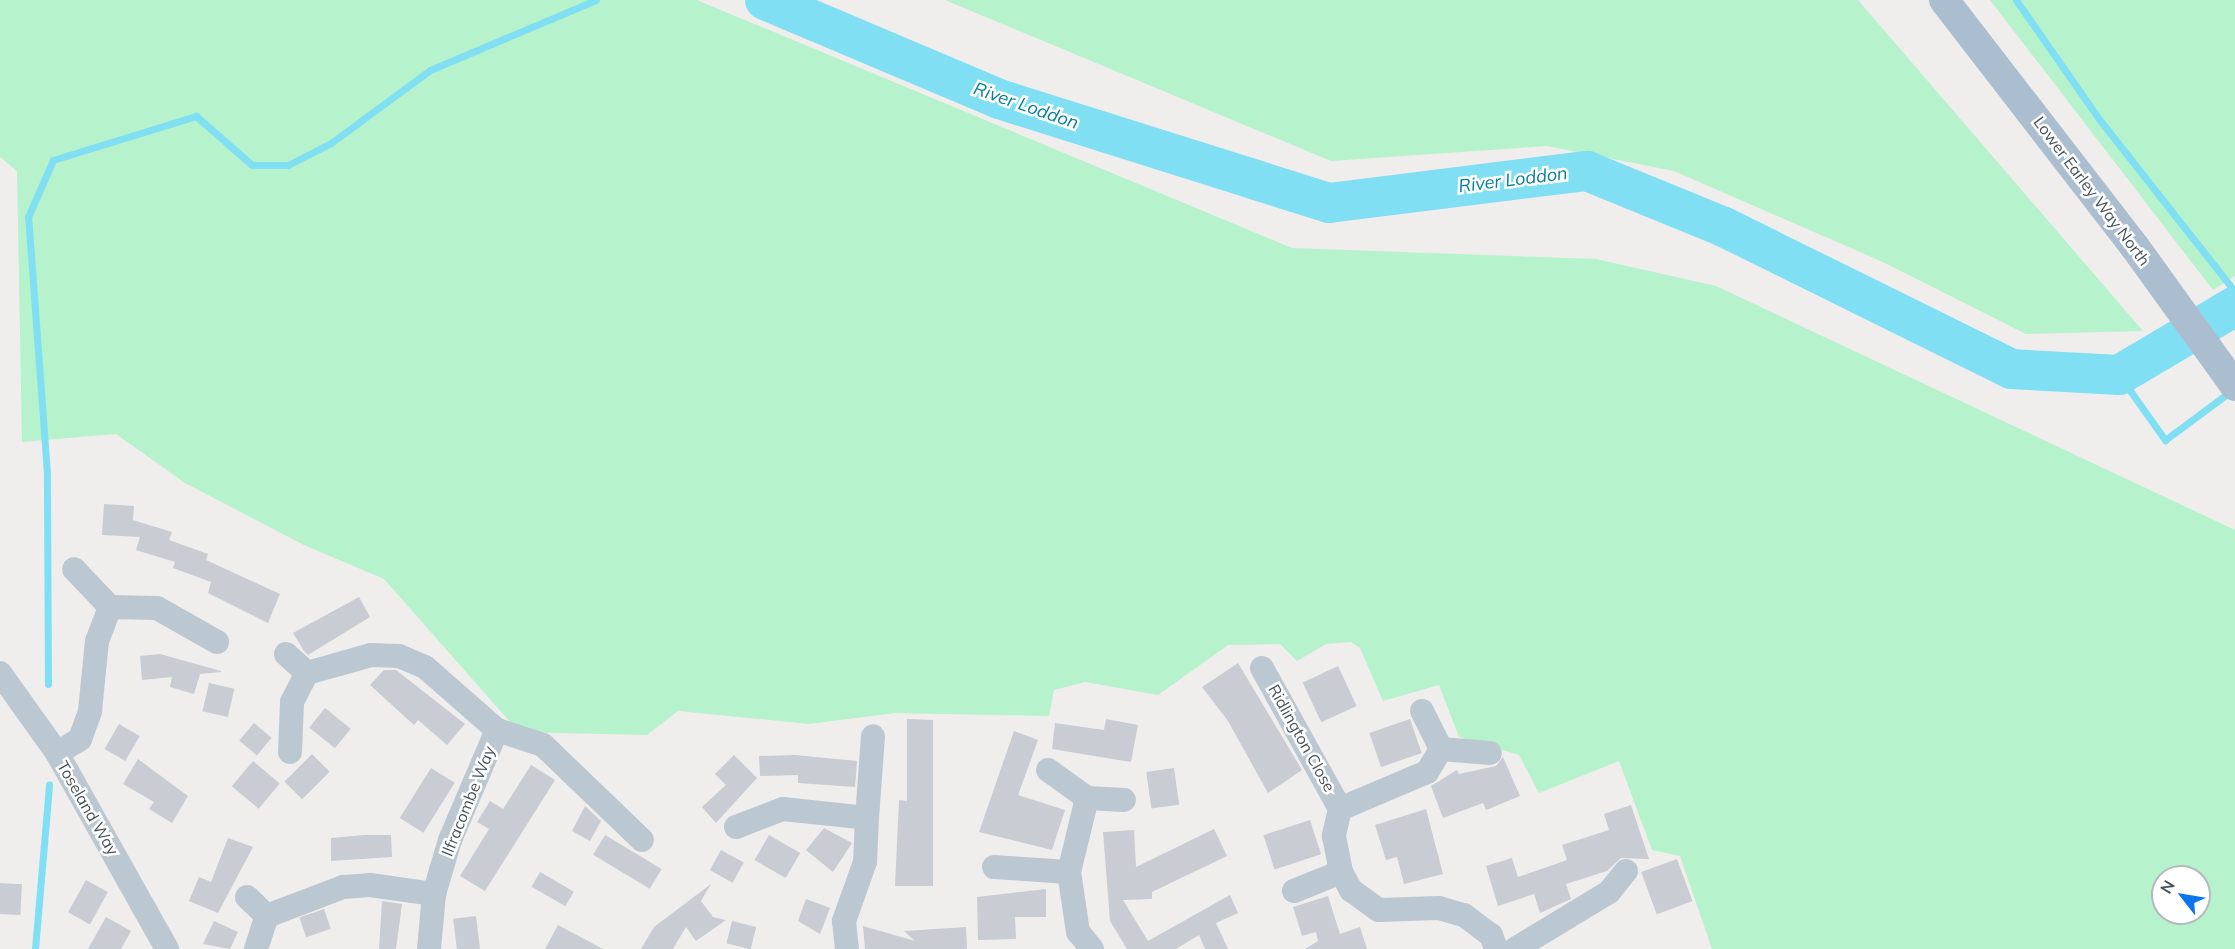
<!DOCTYPE html>
<html>
<head>
<meta charset="utf-8">
<style>
  body { margin:0 }
  #map { position:relative; width:2235px; height:949px; overflow:hidden; background:#f0eded; font-family:Mulish,sans-serif }
  div>[style] { position:absolute }
  .green>* { inset:0; background:#b6f2cb }
  .stream>* { height:7px; margin:-3.5px; padding:0 3.5px; transform-origin:3.5px; border-radius:3.5px; background:#80dff3 }
  .river>* { height:40px; margin:-20px; padding:0 20px; transform-origin:20px; border-radius:20px; background:#80dff3 }
  .building>* { inset:0; background:#c9ccd2; transform-origin:0 0 }
  .minor>* { height:24px; margin:-12px; padding:0 12px; transform-origin:12px; border-radius:12px; background:#bcc8d1 }
  .major>* { height:30px; margin:-15px; padding:0 15px; transform-origin:15px; border-radius:15px; background:#aabecf }
  span { translate:-50% -50%; white-space:nowrap; text-align:center; line-height:1.15; -webkit-text-stroke:5px #fff; paint-order:stroke }
  .street-label { font-size:16px; color:#44515c }
  .water-label { font-size:18px; color:#03809a; font-style:italic }
  .north { position:absolute; left:2151px; top:865px; width:60px; height:60px; box-sizing:border-box; background:#fff; border:2px solid #b4b9be; border-radius:50%; rotate:301deg; font-size:16px; font-weight:700; line-height:24px; text-align:center; color:#44515c }
  .north::after { content:''; display:block; margin:auto; width:21px; height:27px; background:#0a75ed; clip-path:polygon(50% 0,100% 100%,50% 72%,0 100%) }
</style>
</head>
<body>
<div id="map">
  <div class="green">
    <i style="clip-path:polygon(evenodd,0 0,697px 0,1292px 248px,1596px 259px,1716px 286px,2235px 530px,2235px 949px,1712px 949px,1680px 856px,1652px 850px,1619px 761px,1539px 793px,1519px 755px,1459px 737px,1439px 685px,1383px 701px,1360px 648px,1351px 642px,1326px 644px,1297px 661px,1280px 644px,1228px 645px,1158px 695px,1085px 682px,1054px 690px,1049px 716px,895px 713px,809px 724px,678px 711px,647px 735px,519px 732px,384px 579px,304px 545px,185px 483px,116px 434px,22px 442px,17px 171px,0 157px,0 0,2163px 877px,2199px 877px,2199px 913px,2163px 913px,2163px 877px)"></i>
    <i style="clip-path:polygon(945px 0,1858px 0,2143px 331px,2026px 334px,1883px 262px,1674px 171px,1547px 146px,1331px 161px)"></i>
    <i style="clip-path:polygon(1990px 0,2235px 0,2235px 276px,2213px 290px)"></i>
  </div>
  <div class="stream">
    <i style="left:2016px;top:0;width:145px;rotate:55.1deg"></i>
    <i style="left:2099px;top:119px;width:220px;rotate:51.8deg"></i>
    <i style="left:2119px;top:375px;width:80px;rotate:54.7deg"></i>
    <i style="left:2165px;top:440px;width:82px;rotate:-36.6deg"></i>
    <i style="left:48px;top:684px;width:211px;rotate:-90.3deg"></i>
    <i style="left:47px;top:473px;width:257px;rotate:-94.2deg"></i>
    <i style="left:28px;top:217px;width:62px;rotate:-66.3deg"></i>
    <i style="left:53px;top:160px;width:150px;rotate:-17.1deg"></i>
    <i style="left:196px;top:116px;width:74px;rotate:41.2deg"></i>
    <i style="left:252px;top:165px;width:36px"></i>
    <i style="left:288px;top:165px;width:48px;rotate:-27.1deg"></i>
    <i style="left:331px;top:143px;width:123px;rotate:-36.4deg"></i>
    <i style="left:430px;top:70px;width:180px;rotate:-22.9deg"></i>
    <i style="left:35px;top:949px;width:165px;rotate:-85.1deg"></i>
  </div>
  <div class="river">
    <i style="left:765px;top:0;width:254px;rotate:22.9deg"></i>
    <i style="left:999px;top:99px;width:346px;rotate:17.5deg"></i>
    <i style="left:1329px;top:203px;width:260px;rotate:-7.1deg"></i>
    <i style="left:1587px;top:171px;width:148px;rotate:22.2deg"></i>
    <i style="left:1724px;top:227px;width:320px;rotate:26.3deg"></i>
    <i style="left:2011px;top:369px;width:108px;rotate:3.2deg"></i>
    <i style="left:2119px;top:375px;width:135px;rotate:-30.7deg"></i>
  </div>
  <div class="building">
    <i style="clip-path:polygon(104px 504px,134px 506px,133px 520px,172px 532px,169px 540px,208px 554px,206px 560px,280px 594px,268px 623px,208px 593px,211px 582px,173px 568px,175px 562px,136px 550px,140px 537px,102px 535px)"></i>
    <i style="clip-path:polygon(359px 597px,370px 617px,308px 655px,304px 651px,293px 633px)"></i>
    <i style="clip-path:polygon(160px 654px,221px 671px,221px 672px,200px 674px,194px 694px,170px 687px,172px 677px,142px 680px,140px 656px)"></i>
    <i style="clip-path:polygon(1238px 663px,1302px 770px,1268px 793px,1228px 721px,1202px 687px)"></i>
    <i style="left:1338px;top:666px;width:44px;height:39px;rotate:65deg"></i>
    <i style="clip-path:polygon(384px 670px,396px 670px,465px 724px,447px 745px,418px 720px,414px 725px,370px 685px)"></i>
    <i style="left:209px;top:683px;width:26px;height:29px;rotate:13deg"></i>
    <i style="left:325px;top:708px;width:33px;height:25px;rotate:39deg"></i>
    <i style="clip-path:polygon(907px 719px,933px 720px,933px 886px,895px 886px,899px 800px,907px 801px)"></i>
    <i style="clip-path:polygon(1106px 719px,1138px 725px,1131px 762px,1052px 749px,1055px 723px,1104px 730px)"></i>
    <i style="left:1410px;top:719px;width:36px;height:43px;rotate:71deg"></i>
    <i style="left:254px;top:723px;width:23px;height:23px;rotate:40deg"></i>
    <i style="left:119px;top:724px;width:24px;height:29px;rotate:30deg"></i>
    <i style="clip-path:polygon(1014px 731px,1038px 740px,1018px 795px,1065px 810px,1052px 850px,979px 832px)"></i>
    <i style="left:312px;top:754px;width:25px;height:39px;rotate:45deg"></i>
    <i style="clip-path:polygon(734px 755px,757px 778px,716px 823px,702px 807px,726px 785px,715px 774px)"></i>
    <i style="clip-path:polygon(795px 755px,857px 761px,855px 787px,798px 783px,798px 775px,760px 776px,759px 756px)"></i>
    <i style="clip-path:polygon(1503px 757px,1520px 796px,1486px 810px,1483px 803px,1443px 818px,1431px 786px,1457px 770px,1459px 774px,1496px 766px)"></i>
    <i style="clip-path:polygon(138px 759px,188px 796px,172px 823px,149px 809px,154px 802px,123px 784px)"></i>
    <i style="left:253px;top:761px;width:35px;height:33px;rotate:40deg"></i>
    <i style="clip-path:polygon(531px 765px,555px 780px,485px 891px,460px 876px,489px 829px,477px 822px,490px 801px,503px 809px)"></i>
    <i style="left:431px;top:768px;width:28px;height:59px;rotate:32deg"></i>
    <i style="left:1174px;top:768px;width:37px;height:28px;rotate:82deg"></i>
    <i style="clip-path:polygon(1631px 805px,1649px 859px,1621px 858px,1607px 871px,1566px 884px,1571px 899px,1540px 913px,1534px 894px,1498px 906px,1486px 866px,1512px 858px,1518px 877px,1567px 860px,1562px 845px,1609px 830px,1604px 814px)"></i>
    <i style="clip-path:polygon(585px 806px,601px 821px,590px 841px,572px 831px)"></i>
    <i style="clip-path:polygon(1426px 809px,1443px 874px,1404px 884px,1397px 857px,1386px 860px,1375px 825px)"></i>
    <i style="left:1310px;top:820px;width:36px;height:49px;rotate:72deg"></i>
    <i style="clip-path:polygon(824px 828px,852px 843px,833px 872px,806px 850px)"></i>
    <i style="clip-path:polygon(1214px 829px,1227px 856px,1152px 892px,1152px 899px,1123px 900px,1148px 941px,1230px 895px,1238px 913px,1216px 923px,1228px 949px,1205px 949px,1199px 935px,1176px 949px,1127px 949px,1110px 921px,1103px 832px,1134px 830px,1136px 867px)"></i>
    <i style="clip-path:polygon(365px 835px,391px 835px,392px 857px,331px 861px,331px 838px)"></i>
    <i style="left:605px;top:835px;width:66px;height:23px;rotate:31deg"></i>
    <i style="left:769px;top:835px;width:36px;height:29px;rotate:30deg"></i>
    <i style="clip-path:polygon(228px 838px,253px 847px,218px 913px,189px 901px,199px 877px,211px 882px)"></i>
    <i style="left:721px;top:850px;width:26px;height:23px;rotate:29deg"></i>
    <i style="left:1677px;top:859px;width:45px;height:38px;rotate:70deg"></i>
    <i style="left:540px;top:872px;width:39px;height:17px;rotate:30deg"></i>
    <i style="left:86px;top:880px;width:25px;height:37px;rotate:29deg"></i>
    <i style="left:0;top:883px;width:22px;height:31px;rotate:3deg"></i>
    <i style="clip-path:polygon(711px 884px,701px 901px,713px 917px,726px 920px,696px 941px,686px 927px,673px 949px,641px 949px,654px 927px)"></i>
    <i style="clip-path:polygon(1046px 889px,1046px 917px,1015px 917px,1016px 939px,978px 940px,977px 897px)"></i>
    <i style="clip-path:polygon(1328px 896px,1340px 934px,1360px 927px,1367px 949px,1305px 949px,1318px 941px,1316px 932px,1302px 936px,1293px 907px)"></i>
    <i style="clip-path:polygon(806px 899px,830px 908px,820px 934px,798px 921px)"></i>
    <i style="clip-path:polygon(382px 901px,402px 904px,396px 949px,379px 949px)"></i>
    <i style="left:324px;top:909px;width:21px;height:26px;rotate:71deg"></i>
    <i style="left:476px;top:916px;width:33px;height:23px;rotate:83deg"></i>
    <i style="clip-path:polygon(106px 917px,131px 931px,121px 949px,88px 949px)"></i>
    <i style="clip-path:polygon(214px 921px,238px 932px,230px 949px,203px 944px)"></i>
    <i style="left:732px;top:921px;width:25px;height:23px;rotate:14deg"></i>
    <i style="clip-path:polygon(558px 925px,603px 949px,545px 949px)"></i>
    <i style="clip-path:polygon(863px 926px,915px 941px,904px 931px,966px 927px,967px 949px,865px 949px)"></i>
  </div>
  <div class="minor">
    <i style="left:110px;top:607px;width:47px;rotate:1.2deg"></i>
    <i style="left:157px;top:608px;width:69px;rotate:29.5deg"></i>
    <i style="left:286px;top:654px;width:28px;rotate:42deg"></i>
    <i style="left:1262px;top:668px;width:161px;rotate:61deg"></i>
    <i style="left:0;top:673px;width:98px;rotate:54.5deg"></i>
    <i style="left:57px;top:753px;width:225px;rotate:60.7deg"></i>
    <i style="left:1422px;top:711px;width:42px;rotate:63.4deg"></i>
    <i style="left:1441px;top:749px;width:27px;rotate:121deg"></i>
    <i style="left:1427px;top:772px;width:95px;rotate:157deg"></i>
    <i style="left:1340px;top:809px;width:28px;rotate:103deg"></i>
    <i style="left:1334px;top:836px;width:37px;rotate:79deg"></i>
    <i style="left:1341px;top:872px;width:21px;rotate:61deg"></i>
    <i style="left:1351px;top:890px;width:34px;rotate:36deg"></i>
    <i style="left:1379px;top:910px;width:60px;rotate:-1.9deg"></i>
    <i style="left:1439px;top:908px;width:26px;rotate:16deg"></i>
    <i style="left:1464px;top:915px;width:34px;rotate:37deg"></i>
    <i style="left:1491px;top:935px;width:15px;rotate:70deg"></i>
    <i style="left:1441px;top:749px;width:49px;rotate:4.7deg"></i>
    <i style="left:290px;top:752px;width:50px;rotate:-87.7deg"></i>
    <i style="left:292px;top:702px;width:33px;rotate:-63deg"></i>
    <i style="left:307px;top:673px;width:66px;rotate:-15.7deg"></i>
    <i style="left:371px;top:655px;width:28px;rotate:2deg"></i>
    <i style="left:399px;top:656px;width:28px;rotate:23deg"></i>
    <i style="left:425px;top:667px;width:96px;rotate:41.2deg"></i>
    <i style="left:57px;top:753px;width:27px;rotate:-31deg"></i>
    <i style="left:80px;top:739px;width:30px;rotate:-70deg"></i>
    <i style="left:90px;top:711px;width:70px;rotate:-84.3deg"></i>
    <i style="left:97px;top:641px;width:36px;rotate:-69deg"></i>
    <i style="left:110px;top:607px;width:52px;rotate:-133.5deg"></i>
    <i style="left:1048px;top:770px;width:48px;rotate:35.7deg"></i>
    <i style="left:867px;top:818px;width:82px;rotate:-85.8deg"></i>
    <i style="left:736px;top:827px;width:50px;rotate:-21deg"></i>
    <i style="left:783px;top:809px;width:84px;rotate:6.1deg"></i>
    <i style="left:867px;top:818px;width:44px;rotate:92.6deg"></i>
    <i style="left:865px;top:862px;width:63px;rotate:109.6deg"></i>
    <i style="left:844px;top:921px;width:28px;rotate:84deg"></i>
    <i style="left:994px;top:867px;width:75px;rotate:3.8deg"></i>
    <i style="left:1294px;top:891px;width:51px;rotate:-22deg"></i>
    <i style="left:247px;top:897px;width:28px;rotate:44deg"></i>
    <i style="left:256px;top:949px;width:35px;rotate:-72deg"></i>
    <i style="left:267px;top:916px;width:81px;rotate:-20.9deg"></i>
    <i style="left:343px;top:887px;width:27px;rotate:-4deg"></i>
    <i style="left:370px;top:885px;width:65px;rotate:8deg"></i>
    <i style="left:429px;top:949px;width:55px;rotate:-84.8deg"></i>
    <i style="left:434px;top:894px;width:56px;rotate:-73.5deg"></i>
    <i style="left:450px;top:840px;width:120px;rotate:-66.9deg"></i>
    <i style="left:497px;top:730px;width:48px;rotate:18.1deg"></i>
    <i style="left:543px;top:745px;width:137px;rotate:43.8deg"></i>
    <i style="left:1092px;top:949px;width:22px;rotate:-129deg"></i>
    <i style="left:1078px;top:932px;width:61px;rotate:-98.5deg"></i>
    <i style="left:1069px;top:872px;width:76px;rotate:-76.3deg"></i>
    <i style="left:1087px;top:798px;width:37px;rotate:3deg"></i>
    <i style="left:1515px;top:949px;width:110px;rotate:-31.2deg"></i>
    <i style="left:1609px;top:892px;width:27px;rotate:-51deg"></i>
  </div>
  <div class="major">
    <i style="left:1944px;top:0;width:312px;rotate:52.3deg"></i>
    <i style="left:2135px;top:247px;width:171px;rotate:54.3deg"></i>
  </div>
  <div class="street-label">
    <span style="left:2092px;top:191px;rotate:53deg">Lower Earley Way North</span>
    <span style="left:1302px;top:738px;rotate:61deg">Ridlington Close</span>
    <span style="left:468px;top:801px;rotate:-68deg">Ilfracombe Way</span>
    <span style="left:88px;top:808px;rotate:60deg">Toseland Way</span>
  </div>
  <div class="water-label">
    <span style="left:1026px;top:106px;rotate:19deg">River Loddon</span>
    <span style="left:1513px;top:180px;rotate:-7deg">River Loddon</span>
  </div>
  <div class="north">N</div>
</div>
</body>
</html>
